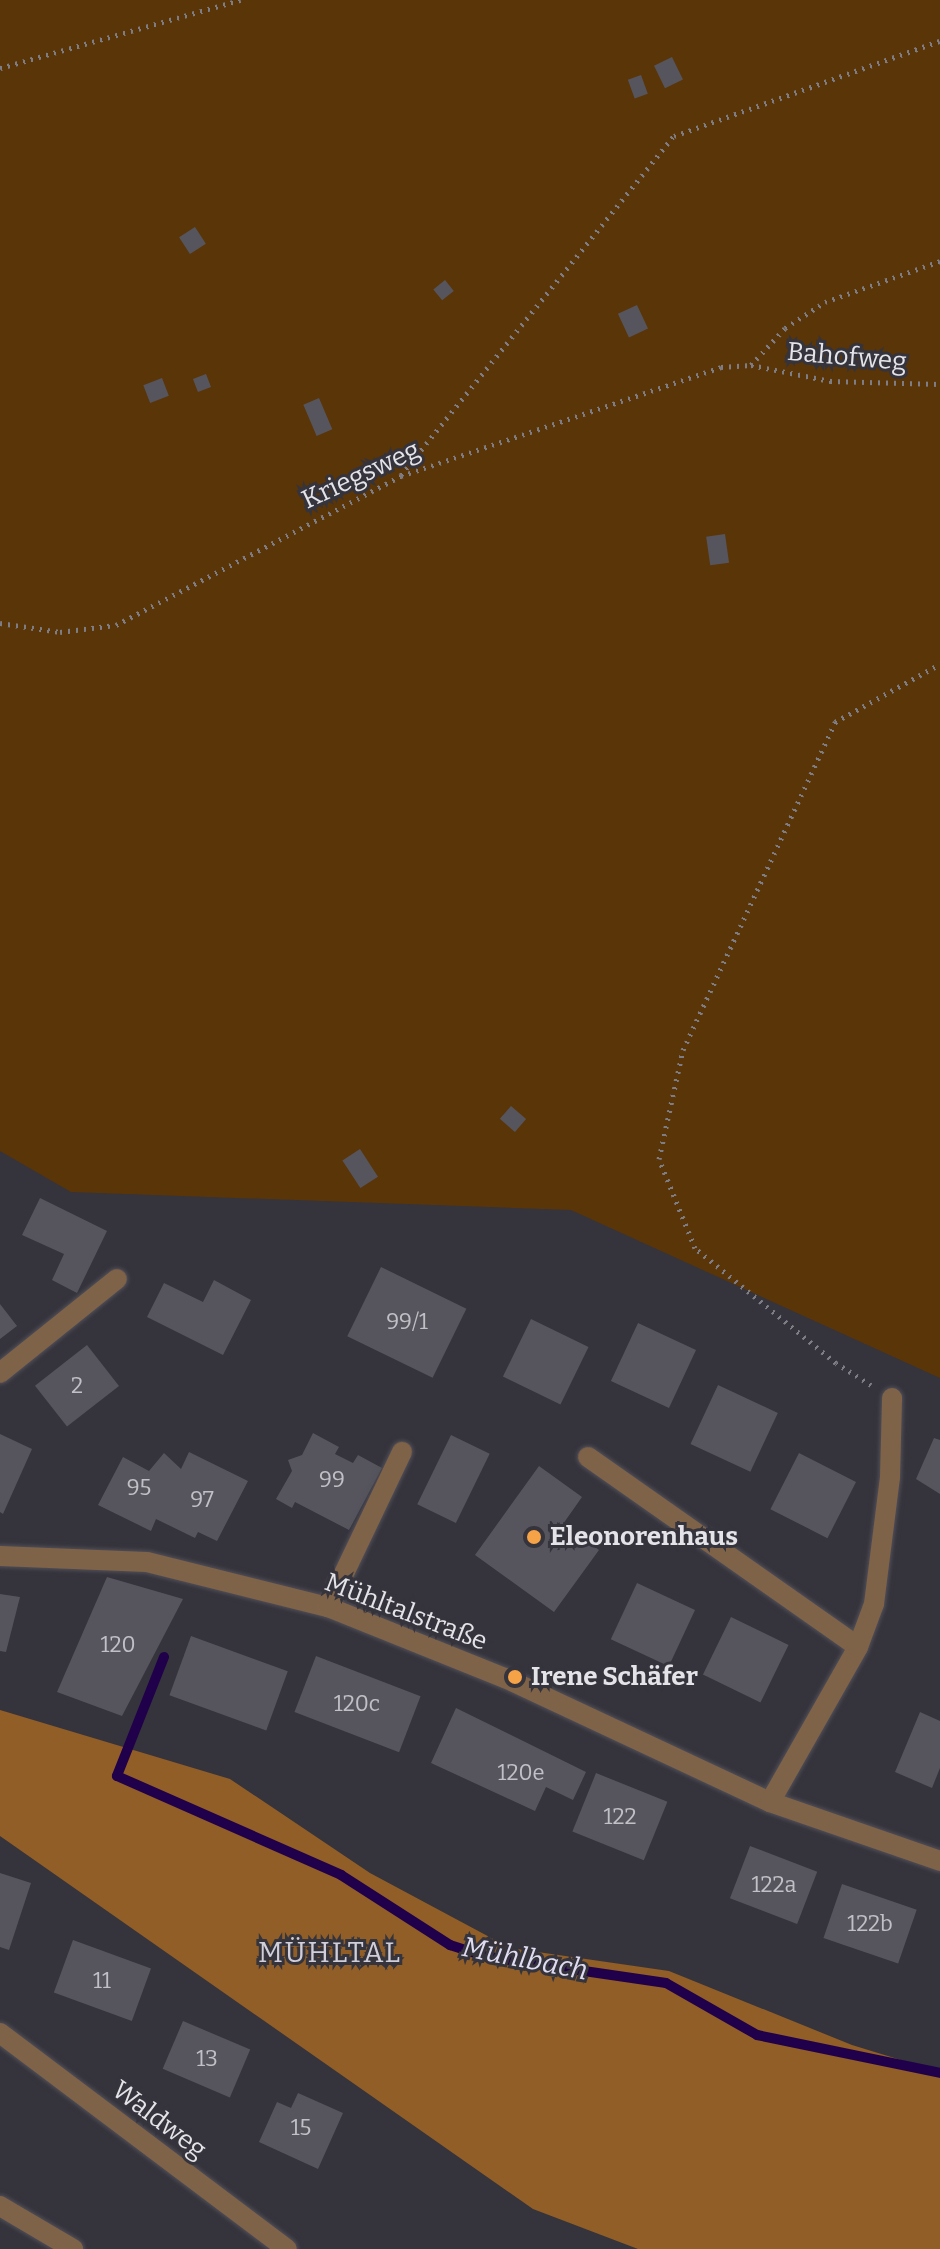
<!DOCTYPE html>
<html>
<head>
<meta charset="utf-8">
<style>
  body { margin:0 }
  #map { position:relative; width:940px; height:2249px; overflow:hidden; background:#35333c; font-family:Bitter,serif }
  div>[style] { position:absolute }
  .green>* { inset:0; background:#5a3508 }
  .forest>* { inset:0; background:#905e26 }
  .stream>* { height:10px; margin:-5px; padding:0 5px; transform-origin:5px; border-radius:5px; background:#20004a }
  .building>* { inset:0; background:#56555e; transform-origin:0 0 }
  .path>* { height:5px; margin-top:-2.5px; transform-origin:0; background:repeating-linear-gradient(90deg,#7e7c84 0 2px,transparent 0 8px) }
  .roads { filter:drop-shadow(0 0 2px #514f58) drop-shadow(0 0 2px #514f58) }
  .minor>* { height:20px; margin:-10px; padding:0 10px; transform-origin:10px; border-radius:10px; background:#7f6348 }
  .dots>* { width:22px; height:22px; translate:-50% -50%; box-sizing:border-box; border:4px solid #35333c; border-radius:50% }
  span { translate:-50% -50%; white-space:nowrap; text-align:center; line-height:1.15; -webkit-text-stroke:6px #35333c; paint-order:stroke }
  .number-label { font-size:22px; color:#c0c0c6 }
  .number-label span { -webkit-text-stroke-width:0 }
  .street-label { font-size:26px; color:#e4e3e8 }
  .poi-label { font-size:26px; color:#e4e3e8; font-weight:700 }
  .left { translate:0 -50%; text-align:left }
  .neighbourhood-label { font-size:28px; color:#d0ced9; letter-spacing:2px }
  .water-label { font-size:28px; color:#dfdbf1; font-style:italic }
</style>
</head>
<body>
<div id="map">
  <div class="green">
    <i style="clip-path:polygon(0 0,940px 0,940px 1378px,571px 1210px,71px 1192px,0 1151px)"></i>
  </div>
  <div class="forest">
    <i style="clip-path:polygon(0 1710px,230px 1779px,370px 1873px,510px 1948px,669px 1971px,852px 2045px,940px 2072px,940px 2249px,638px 2249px,533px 2209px,0 1836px)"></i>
  </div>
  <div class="stream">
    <i style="left:164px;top:1657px;width:128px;rotate:111.6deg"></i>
    <i style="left:117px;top:1776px;width:245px;rotate:23.8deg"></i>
    <i style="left:341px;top:1875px;width:130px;rotate:32.7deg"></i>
    <i style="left:450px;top:1945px;width:40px;rotate:18deg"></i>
    <i style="left:488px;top:1957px;width:180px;rotate:8.3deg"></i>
    <i style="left:666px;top:1983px;width:105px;rotate:29.7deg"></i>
    <i style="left:757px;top:2035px;width:187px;rotate:11.7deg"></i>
  </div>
  <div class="building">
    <i style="left:672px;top:57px;width:25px;height:20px;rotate:64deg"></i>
    <i style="left:641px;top:75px;width:20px;height:14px;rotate:70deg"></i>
    <i style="left:195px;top:227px;width:20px;height:19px;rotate:57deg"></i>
    <i style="left:445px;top:280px;width:14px;height:15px;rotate:51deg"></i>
    <i style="left:637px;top:305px;width:26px;height:21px;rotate:65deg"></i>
    <i style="left:206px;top:374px;width:14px;height:14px;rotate:69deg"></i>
    <i style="left:162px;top:378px;width:19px;height:20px;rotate:69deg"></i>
    <i style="left:319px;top:398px;width:34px;height:17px;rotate:67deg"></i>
    <i style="left:725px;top:534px;width:29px;height:19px;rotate:82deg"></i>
    <i style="left:511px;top:1106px;width:20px;height:17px;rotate:41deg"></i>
    <i style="left:360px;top:1149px;width:33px;height:21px;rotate:57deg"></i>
    <i style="clip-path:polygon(40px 1198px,107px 1231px,77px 1293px,52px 1280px,64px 1254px,22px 1235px)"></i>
    <i style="left:381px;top:1267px;width:95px;height:77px;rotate:26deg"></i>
    <i style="clip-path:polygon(214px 1280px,251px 1300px,223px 1355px,147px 1317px,164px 1283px,203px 1302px)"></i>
    <i style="clip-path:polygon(0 1304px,17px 1326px,0 1339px)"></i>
    <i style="left:531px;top:1319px;width:64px;height:64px;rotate:26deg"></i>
    <i style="left:638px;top:1323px;width:64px;height:64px;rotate:25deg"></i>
    <i style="left:87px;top:1345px;width:52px;height:66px;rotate:52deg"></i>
    <i style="left:718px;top:1385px;width:66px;height:65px;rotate:25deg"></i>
    <i style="clip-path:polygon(313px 1433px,339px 1447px,335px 1454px,353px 1463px,358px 1455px,382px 1468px,349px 1530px,295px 1502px,292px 1508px,276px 1499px,292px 1471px,288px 1460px,302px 1455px)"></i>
    <i style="clip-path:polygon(0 1434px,32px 1449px,3px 1514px,0 1512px)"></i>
    <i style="left:451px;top:1435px;width:43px;height:77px;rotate:26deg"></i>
    <i style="clip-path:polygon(934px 1438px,940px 1440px,940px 1494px,916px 1479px)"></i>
    <i style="clip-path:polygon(189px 1452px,248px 1481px,217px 1541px,198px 1532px,195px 1538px,156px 1519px,151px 1531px,98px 1505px,123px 1457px,149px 1471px,164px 1453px,181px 1469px)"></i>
    <i style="left:799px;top:1453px;width:64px;height:63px;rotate:27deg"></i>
    <i style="clip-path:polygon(539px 1466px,582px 1497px,563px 1524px,599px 1550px,554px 1612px,475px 1555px)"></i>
    <i style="clip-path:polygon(107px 1577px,183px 1599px,122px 1716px,57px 1692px)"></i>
    <i style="left:637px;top:1583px;width:64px;height:62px;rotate:25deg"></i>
    <i style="clip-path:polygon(0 1594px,20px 1597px,6px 1652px,0 1651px)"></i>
    <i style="left:731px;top:1617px;width:64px;height:64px;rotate:26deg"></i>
    <i style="left:191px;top:1636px;width:103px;height:63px;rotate:20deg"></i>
    <i style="left:316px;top:1656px;width:112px;height:60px;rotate:21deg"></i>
    <i style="clip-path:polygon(456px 1708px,586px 1772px,573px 1800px,546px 1787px,535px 1811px,431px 1763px)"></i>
    <i style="clip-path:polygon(920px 1712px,940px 1721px,940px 1768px,932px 1788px,895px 1772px)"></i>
    <i style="left:596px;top:1773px;width:77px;height:63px;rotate:22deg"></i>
    <i style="left:750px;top:1846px;width:72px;height:56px;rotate:21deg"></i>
    <i style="clip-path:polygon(0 1873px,31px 1883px,9px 1950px,0 1947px)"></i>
    <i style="left:842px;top:1884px;width:79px;height:57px;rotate:19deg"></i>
    <i style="left:73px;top:1940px;width:83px;height:56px;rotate:20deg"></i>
    <i style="left:183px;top:2021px;width:73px;height:52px;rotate:23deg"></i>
    <i style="clip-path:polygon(298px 2093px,343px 2113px,318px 2169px,259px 2142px,277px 2102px,291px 2108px)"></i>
  </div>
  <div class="path">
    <i style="left:0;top:68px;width:250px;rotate:-15.8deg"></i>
    <i style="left:751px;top:365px;width:50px;rotate:-47.4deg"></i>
    <i style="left:785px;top:328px;width:48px;rotate:-33deg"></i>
    <i style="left:825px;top:302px;width:122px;rotate:-19.6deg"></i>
    <i style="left:401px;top:475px;width:435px;rotate:-51.2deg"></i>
    <i style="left:674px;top:136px;width:282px;rotate:-19.7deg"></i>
    <i style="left:0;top:623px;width:61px;rotate:8.5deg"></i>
    <i style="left:60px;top:632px;width:56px;rotate:-7.1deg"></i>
    <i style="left:116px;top:625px;width:322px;rotate:-27.6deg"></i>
    <i style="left:401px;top:476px;width:338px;rotate:-18.8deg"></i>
    <i style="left:721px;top:367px;width:30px;rotate:-4deg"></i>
    <i style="left:751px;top:365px;width:81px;rotate:11.4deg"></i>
    <i style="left:830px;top:381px;width:110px;rotate:1.6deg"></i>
    <i style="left:871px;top:1385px;width:41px;rotate:-147.8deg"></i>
    <i style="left:836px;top:1363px;width:182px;rotate:-140.8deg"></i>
    <i style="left:695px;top:1248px;width:96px;rotate:-112deg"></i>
    <i style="left:659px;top:1159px;width:112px;rotate:-77.6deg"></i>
    <i style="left:683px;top:1050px;width:362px;rotate:-65.1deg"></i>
    <i style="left:835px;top:722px;width:120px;rotate:-28.9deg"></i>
  </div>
  <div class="roads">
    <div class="minor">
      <i style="left:0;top:1373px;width:150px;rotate:-38.8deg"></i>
      <i style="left:588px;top:1457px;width:330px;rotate:35.1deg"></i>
      <i style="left:0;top:1556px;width:147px;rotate:2.3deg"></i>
      <i style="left:147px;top:1562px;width:187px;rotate:14deg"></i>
      <i style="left:328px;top:1607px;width:191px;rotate:21.9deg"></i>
      <i style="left:505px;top:1678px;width:293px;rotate:25.1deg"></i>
      <i style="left:770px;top:1802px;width:180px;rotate:19.1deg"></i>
      <i style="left:328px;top:1607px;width:172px;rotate:-64.5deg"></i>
      <i style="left:770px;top:1802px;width:178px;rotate:-60.4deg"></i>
      <i style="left:858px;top:1647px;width:46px;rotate:-69.6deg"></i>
      <i style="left:874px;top:1604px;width:128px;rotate:-82.8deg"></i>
      <i style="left:890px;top:1477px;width:79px;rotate:-88.5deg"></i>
      <i style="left:0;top:2033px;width:359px;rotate:37deg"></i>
      <i style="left:0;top:2206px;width:85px;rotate:30.5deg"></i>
    </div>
  </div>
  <div class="dots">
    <i style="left:534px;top:1537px;background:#f6a247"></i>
    <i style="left:515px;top:1677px;background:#f6a247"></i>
  </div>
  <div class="number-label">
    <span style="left:407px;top:1322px">99/1</span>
    <span style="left:77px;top:1386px">2</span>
    <span style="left:332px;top:1480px">99</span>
    <span style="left:139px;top:1488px">95</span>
    <span style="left:202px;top:1500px">97</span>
    <span style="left:118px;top:1645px">120</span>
    <span style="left:357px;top:1704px">120c</span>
    <span style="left:521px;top:1773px">120e</span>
    <span style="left:620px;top:1817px">122</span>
    <span style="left:774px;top:1885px">122a</span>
    <span style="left:870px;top:1924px">122b</span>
    <span style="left:102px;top:1981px">11</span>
    <span style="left:207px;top:2059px">13</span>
    <span style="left:301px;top:2128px">15</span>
  </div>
  <div class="street-label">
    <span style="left:847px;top:357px;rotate:5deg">Bahofweg</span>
    <span style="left:361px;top:475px;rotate:-25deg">Kriegsweg</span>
    <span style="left:406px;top:1612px;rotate:21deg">Mühltalstraße</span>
    <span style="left:159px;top:2120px;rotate:37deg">Waldweg</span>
  </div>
  <div class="poi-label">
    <span class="left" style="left:550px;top:1537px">Eleonorenhaus</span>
    <span class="left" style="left:531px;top:1677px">Irene Schäfer</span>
  </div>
  <div class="neighbourhood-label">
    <span style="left:330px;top:1953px">MÜHLTAL</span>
  </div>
  <div class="water-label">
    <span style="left:525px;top:1959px;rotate:11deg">Mühlbach</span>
  </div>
</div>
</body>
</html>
